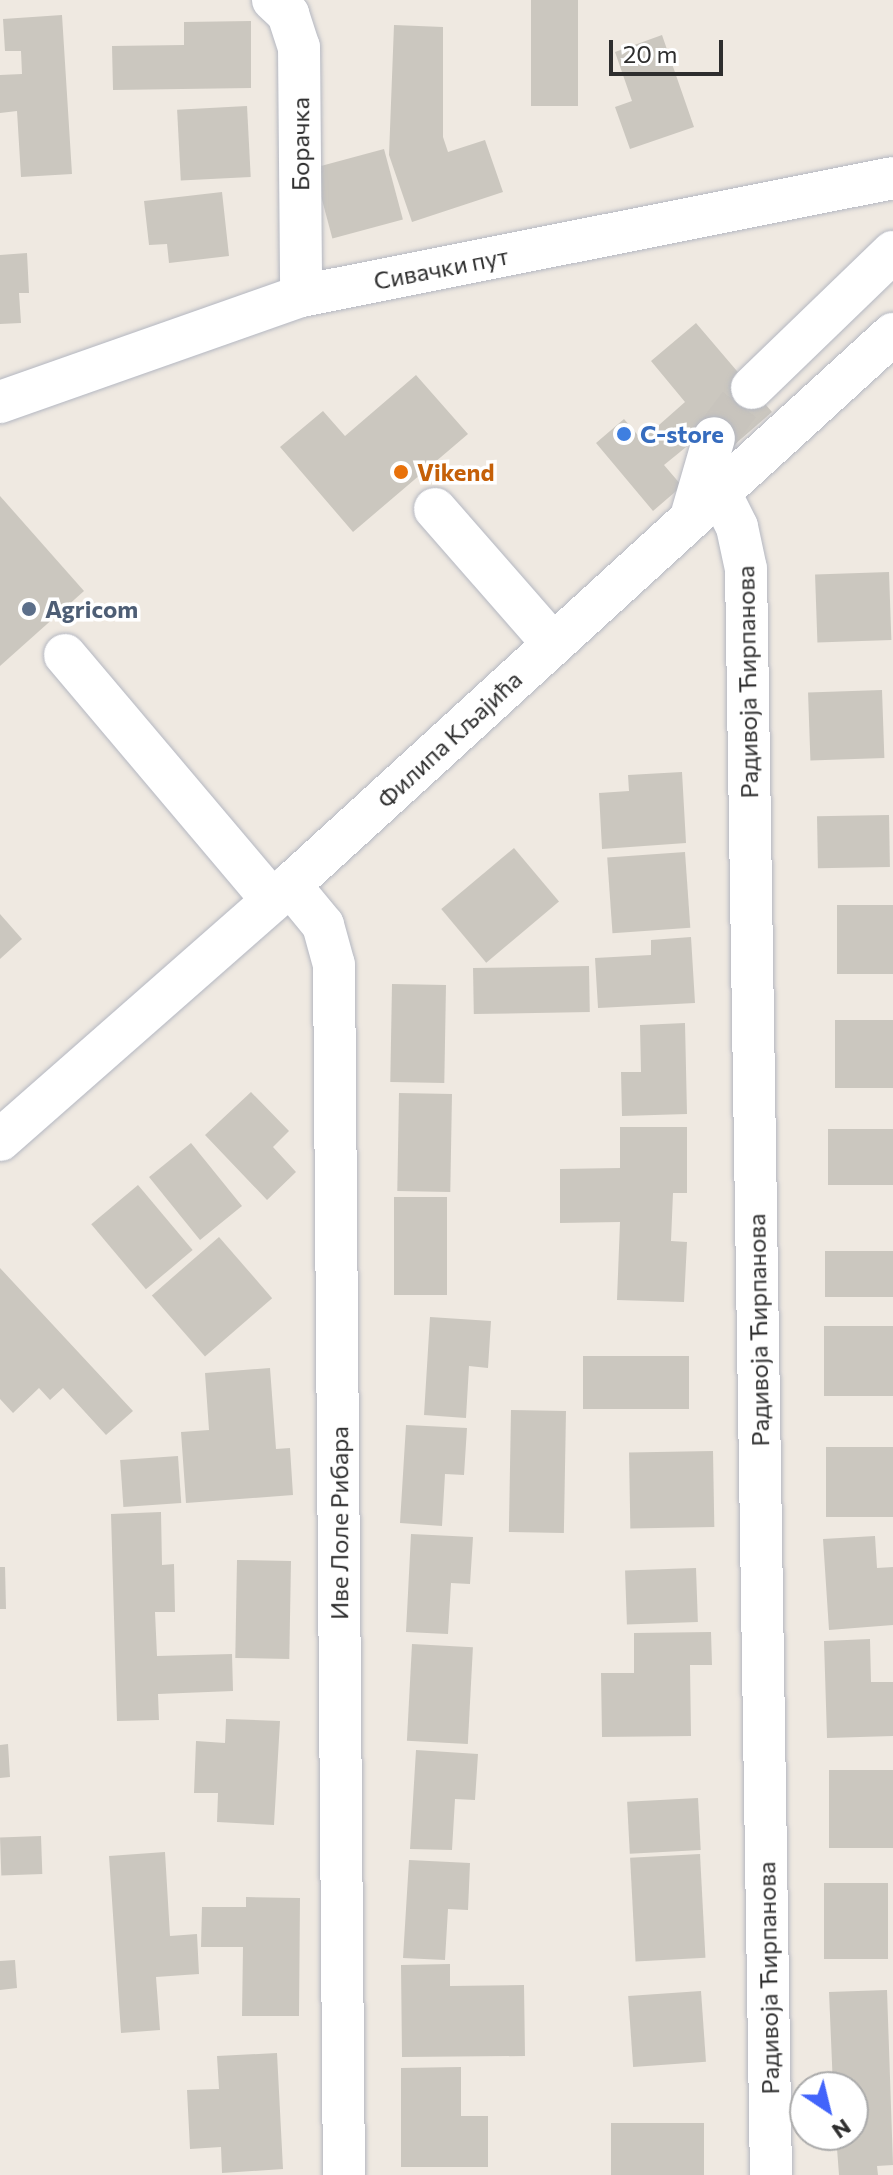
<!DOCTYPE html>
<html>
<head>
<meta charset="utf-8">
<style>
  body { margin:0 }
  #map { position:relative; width:893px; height:2175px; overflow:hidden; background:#efe9e1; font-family:Commissioner,sans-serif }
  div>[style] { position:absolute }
  .building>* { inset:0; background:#cbc7bf; transform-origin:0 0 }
  .minor-tunnel>* { height:42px; margin-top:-21px; transform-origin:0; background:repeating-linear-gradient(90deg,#c8c4bd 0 42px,transparent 0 63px) }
  .roads { filter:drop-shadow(0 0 2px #b4b7c1) drop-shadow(0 0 2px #b4b7c1) }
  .minor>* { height:42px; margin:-21px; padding:0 21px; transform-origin:21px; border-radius:21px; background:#fff }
  .dots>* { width:22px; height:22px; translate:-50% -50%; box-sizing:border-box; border:4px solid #fff; border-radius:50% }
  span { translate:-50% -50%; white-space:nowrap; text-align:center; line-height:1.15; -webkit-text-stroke:7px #fff; paint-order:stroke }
  .street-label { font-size:24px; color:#2e2e2e }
  .shop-label { font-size:24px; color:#366cbe; font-weight:700 }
  .left { translate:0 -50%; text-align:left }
  .food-label { font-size:24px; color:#c56008; font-weight:700 }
  .service-label { font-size:24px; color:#4e5e75; font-weight:700 }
  .north { position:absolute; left:789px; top:2071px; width:80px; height:80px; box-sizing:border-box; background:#fff; border:2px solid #ababab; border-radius:50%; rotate:145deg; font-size:22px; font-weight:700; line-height:32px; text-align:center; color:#2e2e2e }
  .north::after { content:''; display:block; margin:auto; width:28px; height:36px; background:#4264fb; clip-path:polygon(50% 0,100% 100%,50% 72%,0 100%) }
  .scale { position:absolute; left:609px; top:40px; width:114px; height:36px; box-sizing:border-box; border:4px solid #2e2e2e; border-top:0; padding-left:10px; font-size:24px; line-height:28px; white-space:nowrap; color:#2e2e2e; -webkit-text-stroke:6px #fff; paint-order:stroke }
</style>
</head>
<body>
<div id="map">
  <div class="building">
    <i style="left:531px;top:0;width:47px;height:106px"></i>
    <i style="clip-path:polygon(62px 15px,72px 174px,21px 177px,17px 111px,0 113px,0 75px,22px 74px,21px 51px,5px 51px,3px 19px)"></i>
    <i style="clip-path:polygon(251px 21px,251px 88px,113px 90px,112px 46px,184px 45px,184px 22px)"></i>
    <i style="clip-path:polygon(394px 25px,443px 27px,443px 137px,448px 152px,485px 140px,503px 192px,412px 222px,389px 155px)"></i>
    <i style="clip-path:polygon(662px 35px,694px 127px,630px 149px,615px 107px,632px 101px,615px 52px)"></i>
    <i style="left:247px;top:106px;width:71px;height:70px;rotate:87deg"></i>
    <i style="left:384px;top:149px;width:73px;height:73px;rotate:75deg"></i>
    <i style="clip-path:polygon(222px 192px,229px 256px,169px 263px,167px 244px,149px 245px,144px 201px)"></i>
    <i style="clip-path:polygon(27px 253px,29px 293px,19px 293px,21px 323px,0 324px,0 255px)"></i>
    <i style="clip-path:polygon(696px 323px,772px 412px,726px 452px,707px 430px,664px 465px,682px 486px,653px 511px,596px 443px,624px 419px,642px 440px,685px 402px,651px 361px)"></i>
    <i style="clip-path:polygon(416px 375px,468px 434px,353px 532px,280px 447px,323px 411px,345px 436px)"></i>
    <i style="clip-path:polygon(0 496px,84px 591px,0 666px)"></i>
    <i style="left:889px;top:572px;width:68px;height:74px;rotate:88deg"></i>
    <i style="left:882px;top:690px;width:68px;height:74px;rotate:88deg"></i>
    <i style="clip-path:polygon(682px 772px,686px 843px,602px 849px,599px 793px,629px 791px,628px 775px)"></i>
    <i style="left:889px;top:815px;width:52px;height:72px;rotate:89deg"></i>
    <i style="left:514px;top:848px;width:70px;height:95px;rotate:50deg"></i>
    <i style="left:685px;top:852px;width:76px;height:78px;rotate:86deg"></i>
    <i style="left:893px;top:905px;width:69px;height:56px;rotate:90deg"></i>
    <i style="clip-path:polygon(0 914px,22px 939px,0 959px)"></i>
    <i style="clip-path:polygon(691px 937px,695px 1003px,598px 1008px,595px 958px,651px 955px,651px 940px)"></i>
    <i style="left:589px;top:966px;width:46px;height:116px;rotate:89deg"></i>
    <i style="left:392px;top:984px;width:54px;height:98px;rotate:1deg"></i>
    <i style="left:893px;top:1020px;width:68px;height:58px;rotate:90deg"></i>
    <i style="clip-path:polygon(685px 1023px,687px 1114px,622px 1116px,621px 1072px,641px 1072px,640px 1025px)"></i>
    <i style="clip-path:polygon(251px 1092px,289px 1131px,273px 1147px,296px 1172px,267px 1200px,205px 1135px)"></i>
    <i style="left:399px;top:1093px;width:53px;height:98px;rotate:1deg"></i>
    <i style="clip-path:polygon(620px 1127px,687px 1127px,687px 1193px,673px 1193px,671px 1241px,687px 1242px,684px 1302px,617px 1300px,620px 1222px,560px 1223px,560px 1169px,620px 1168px)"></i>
    <i style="left:893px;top:1129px;width:56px;height:65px;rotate:90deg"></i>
    <i style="left:191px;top:1143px;width:81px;height:54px;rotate:51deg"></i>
    <i style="left:138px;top:1185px;width:85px;height:61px;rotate:50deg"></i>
    <i style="left:394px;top:1197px;width:53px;height:98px"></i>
    <i style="left:219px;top:1237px;width:81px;height:89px;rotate:49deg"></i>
    <i style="left:893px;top:1251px;width:46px;height:68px;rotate:90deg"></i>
    <i style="clip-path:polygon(0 1268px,133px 1411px,106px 1435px,63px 1388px,50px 1400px,39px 1388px,13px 1413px,0 1399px)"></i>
    <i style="clip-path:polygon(430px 1317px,491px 1321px,488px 1368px,469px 1366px,466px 1418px,424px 1415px)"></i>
    <i style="left:893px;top:1326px;width:70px;height:69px;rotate:90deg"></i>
    <i style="left:689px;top:1356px;width:53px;height:106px;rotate:90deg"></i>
    <i style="clip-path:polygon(270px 1368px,276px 1449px,290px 1448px,293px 1495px,186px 1503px,181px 1432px,209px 1430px,205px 1373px)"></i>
    <i style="left:511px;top:1410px;width:55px;height:122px;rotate:1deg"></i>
    <i style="clip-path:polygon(406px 1425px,467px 1428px,464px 1475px,445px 1474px,442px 1526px,400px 1523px)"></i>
    <i style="left:893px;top:1447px;width:70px;height:67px;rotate:90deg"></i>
    <i style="left:713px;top:1451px;width:76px;height:84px;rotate:89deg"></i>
    <i style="left:178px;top:1456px;width:47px;height:58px;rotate:86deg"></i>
    <i style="clip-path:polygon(161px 1512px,162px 1565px,174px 1564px,175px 1612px,155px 1612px,157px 1656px,232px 1654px,233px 1691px,158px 1694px,159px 1720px,117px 1721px,111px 1514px)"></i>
    <i style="clip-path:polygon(411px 1534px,473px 1537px,470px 1584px,451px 1583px,448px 1634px,406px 1632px)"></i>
    <i style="clip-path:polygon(875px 1536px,877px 1568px,893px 1567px,893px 1625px,829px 1630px,823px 1539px)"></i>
    <i style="left:237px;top:1560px;width:54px;height:98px;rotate:1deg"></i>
    <i style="clip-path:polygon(0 1567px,5px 1567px,6px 1609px,0 1609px)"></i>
    <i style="left:696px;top:1568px;width:54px;height:71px;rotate:88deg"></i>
    <i style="clip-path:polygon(711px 1632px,712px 1665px,690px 1665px,691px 1736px,602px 1737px,601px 1673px,634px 1673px,634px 1633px)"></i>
    <i style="clip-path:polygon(870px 1639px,871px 1682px,893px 1682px,893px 1736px,827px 1738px,824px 1641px)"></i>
    <i style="left:412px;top:1644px;width:61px;height:97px;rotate:3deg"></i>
    <i style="clip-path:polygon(226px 1719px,280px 1721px,274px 1825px,217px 1822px,218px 1793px,194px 1793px,196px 1741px,225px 1743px)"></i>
    <i style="clip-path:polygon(8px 1744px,10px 1777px,0 1778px,0 1745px)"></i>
    <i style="clip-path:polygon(416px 1750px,478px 1754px,475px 1800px,455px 1799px,452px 1850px,410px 1849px)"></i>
    <i style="left:893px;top:1770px;width:78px;height:64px;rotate:90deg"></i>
    <i style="left:698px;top:1798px;width:52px;height:71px;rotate:87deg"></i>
    <i style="left:41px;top:1836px;width:38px;height:41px;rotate:88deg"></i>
    <i style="clip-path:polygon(165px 1852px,170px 1936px,197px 1934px,199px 1974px,156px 1977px,160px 2030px,121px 2033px,109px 1856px)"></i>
    <i style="left:700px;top:1854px;width:104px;height:70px;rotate:87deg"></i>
    <i style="clip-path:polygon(409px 1860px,470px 1863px,468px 1910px,448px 1909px,445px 1960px,403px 1958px)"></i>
    <i style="left:824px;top:1883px;width:64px;height:76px"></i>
    <i style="clip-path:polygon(246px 1897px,300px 1898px,299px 2016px,242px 2016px,243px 1947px,201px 1947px,202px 1907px,246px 1907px)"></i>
    <i style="clip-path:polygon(15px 1960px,17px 1988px,0 1990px,0 1961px)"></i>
    <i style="clip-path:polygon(450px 1964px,450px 1986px,524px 1985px,525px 2056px,402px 2057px,401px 1965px)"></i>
    <i style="clip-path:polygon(887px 1990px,893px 2165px,877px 2166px,878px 2175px,839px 2175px,836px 2135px,853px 2135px,853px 2087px,833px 2087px,829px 1992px)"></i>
    <i style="left:701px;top:1991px;width:71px;height:73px;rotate:86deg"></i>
    <i style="clip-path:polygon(277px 2053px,283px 2169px,222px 2173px,221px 2147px,190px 2149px,187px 2090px,219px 2089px,217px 2056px)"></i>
    <i style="clip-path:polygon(461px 2067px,461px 2116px,488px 2116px,488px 2167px,401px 2167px,401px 2068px)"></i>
    <i style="left:704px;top:2123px;width:52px;height:93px;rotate:90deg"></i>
  </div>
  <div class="minor-tunnel">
    <i style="left:714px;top:438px;width:63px;rotate:-52.8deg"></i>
  </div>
  <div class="roads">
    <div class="minor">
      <i style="left:273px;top:0;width:21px;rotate:43deg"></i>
      <i style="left:288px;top:14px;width:35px;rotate:72deg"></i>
      <i style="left:299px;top:47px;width:249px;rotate:89.5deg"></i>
      <i style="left:752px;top:388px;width:196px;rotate:-44deg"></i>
      <i style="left:0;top:402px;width:319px;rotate:-19.4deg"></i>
      <i style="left:301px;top:296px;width:604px;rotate:-11.27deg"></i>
      <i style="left:719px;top:491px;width:40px;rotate:63.4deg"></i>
      <i style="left:737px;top:527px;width:43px;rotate:77.9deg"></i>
      <i style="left:746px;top:569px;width:1606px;rotate:89.11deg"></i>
      <i style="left:435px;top:509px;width:179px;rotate:48.8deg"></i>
      <i style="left:691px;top:517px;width:82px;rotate:-73.8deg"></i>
      <i style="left:65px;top:655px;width:321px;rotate:49.8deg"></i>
      <i style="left:290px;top:885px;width:52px;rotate:50.5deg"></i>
      <i style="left:323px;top:925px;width:41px;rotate:74.6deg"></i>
      <i style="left:334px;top:965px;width:1210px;rotate:89.53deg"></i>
      <i style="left:0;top:1140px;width:386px;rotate:-41.3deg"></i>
      <i style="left:290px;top:885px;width:817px;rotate:-42.42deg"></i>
    </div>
  </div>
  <div class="dots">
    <i style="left:624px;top:434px;background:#3f7fe0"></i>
    <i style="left:401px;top:472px;background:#e8710a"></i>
    <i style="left:29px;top:609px;background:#5c6f8a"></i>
  </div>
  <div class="street-label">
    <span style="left:300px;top:144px;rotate:-90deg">Борачка</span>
    <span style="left:441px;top:268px;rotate:-11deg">Сивачки пут</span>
    <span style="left:747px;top:682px;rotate:-91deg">Радивоја Ћирпанова</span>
    <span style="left:449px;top:739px;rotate:-43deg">Филипа Кљајића</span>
    <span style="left:758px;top:1330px;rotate:-91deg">Радивоја Ћирпанова</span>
    <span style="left:339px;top:1523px;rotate:-90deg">Иве Лоле Рибара</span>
    <span style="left:768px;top:1978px;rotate:-91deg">Радивоја Ћирпанова</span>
  </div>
  <div class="shop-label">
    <span class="left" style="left:640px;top:434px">C-store</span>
  </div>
  <div class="food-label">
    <span class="left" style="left:417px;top:472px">Vikend</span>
  </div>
  <div class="service-label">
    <span class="left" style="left:45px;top:609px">Agricom</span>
  </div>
  <div class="north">N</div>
  <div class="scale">20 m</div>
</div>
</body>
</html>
